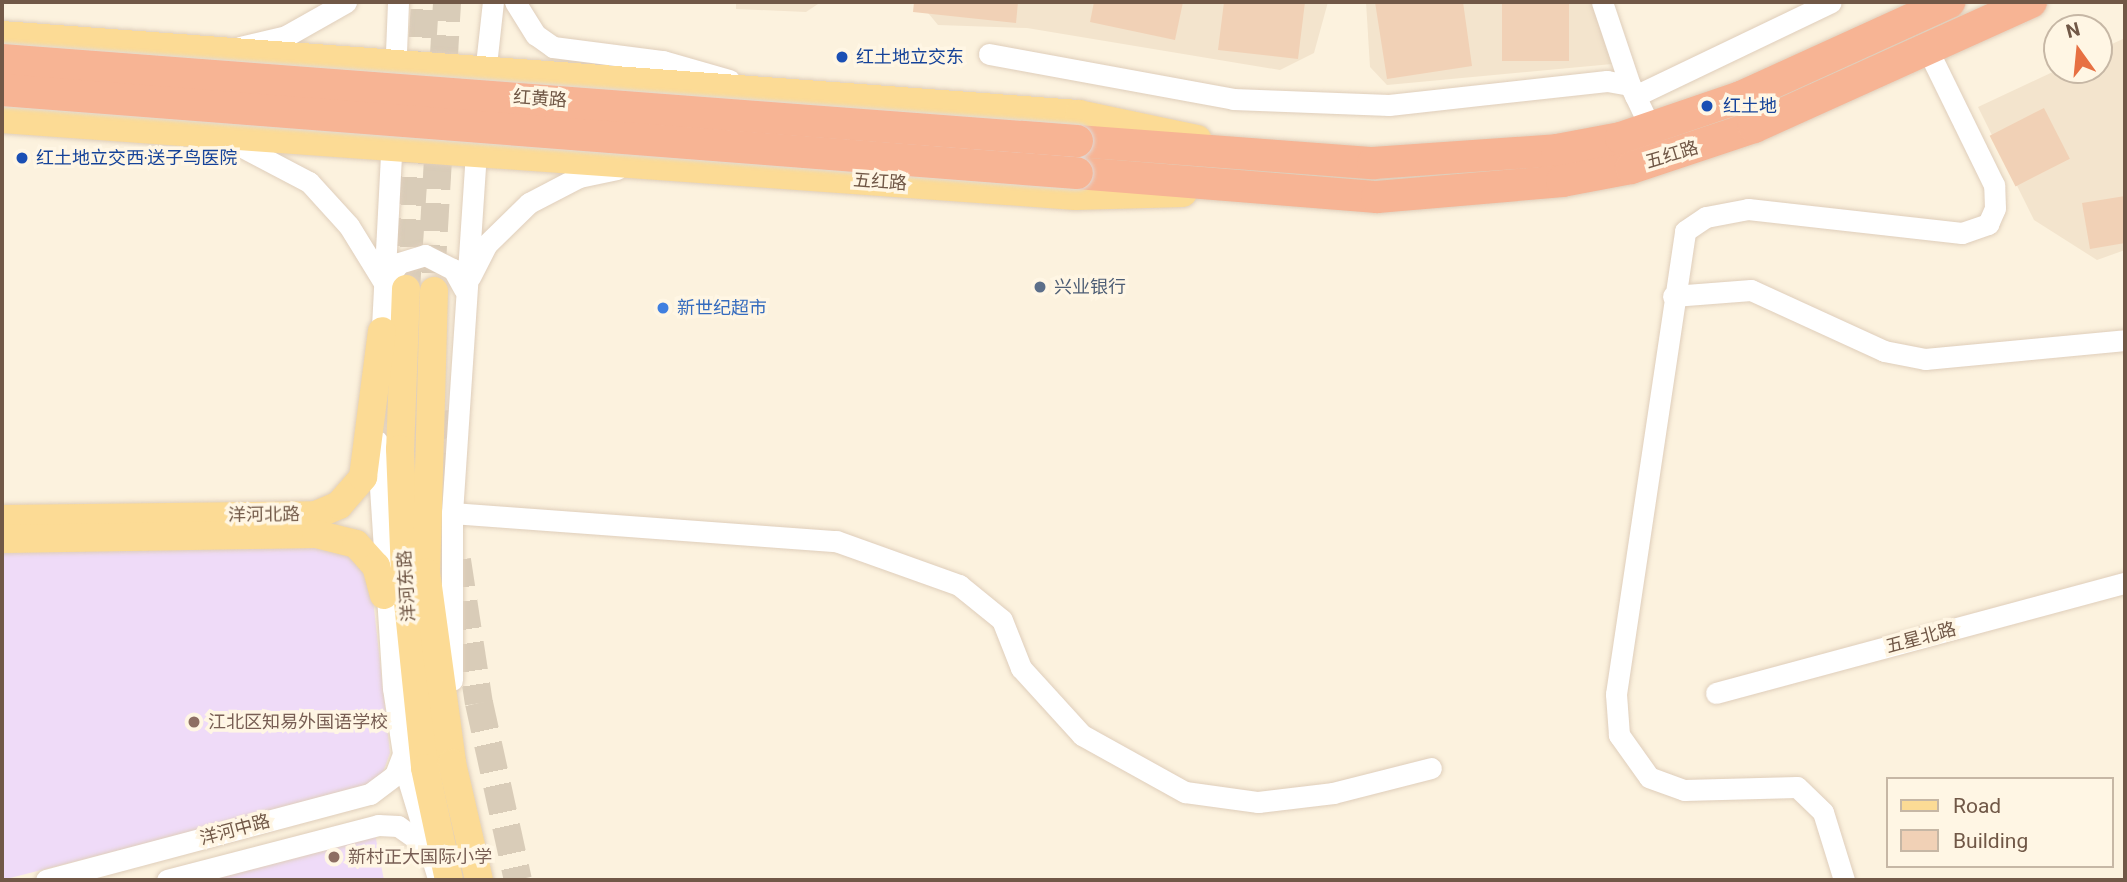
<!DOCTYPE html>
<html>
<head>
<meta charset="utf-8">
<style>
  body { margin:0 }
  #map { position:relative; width:2127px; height:882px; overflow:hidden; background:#fcf2de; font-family:Roboto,"Noto Sans SC",sans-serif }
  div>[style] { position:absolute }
  .residential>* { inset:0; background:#f3e4cd }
  .education>* { inset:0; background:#efdbf8 }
  .building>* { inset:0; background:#f1d1b6; transform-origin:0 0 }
  .major-tunnel>* { height:28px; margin-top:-14px; transform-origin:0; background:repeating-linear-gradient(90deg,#d9ccb8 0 28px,transparent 0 42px) }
  .roads { filter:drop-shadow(0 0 2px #dfcebb) drop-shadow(0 0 2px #dfcebb) }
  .minor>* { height:21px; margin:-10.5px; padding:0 10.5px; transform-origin:10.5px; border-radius:10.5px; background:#fff }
  .major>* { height:28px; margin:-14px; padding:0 14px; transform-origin:14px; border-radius:14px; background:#fcdb95 }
  .highway>* { height:32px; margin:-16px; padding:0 16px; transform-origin:16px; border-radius:16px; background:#f7b494 }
  .bridges { filter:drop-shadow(0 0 2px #e0dad7) drop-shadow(0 0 2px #e0dad7) }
  .highway-bridge>* { height:32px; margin:-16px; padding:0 16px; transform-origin:16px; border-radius:16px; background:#f7b494 }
  .dots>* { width:19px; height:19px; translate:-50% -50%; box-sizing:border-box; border:4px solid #fff6e4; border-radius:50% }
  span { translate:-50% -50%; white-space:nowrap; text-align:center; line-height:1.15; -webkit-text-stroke:7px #fff6e4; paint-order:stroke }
  .transit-label { font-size:18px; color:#164399 }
  .left { translate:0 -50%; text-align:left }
  .street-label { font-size:18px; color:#715847 }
  .service-label { font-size:18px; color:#4e5e75 }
  .shop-label { font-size:18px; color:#366cbe }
  .education-label { font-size:18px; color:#785e54 }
  .frame { position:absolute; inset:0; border:4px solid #715847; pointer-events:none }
  .legend { position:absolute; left:1886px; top:777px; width:228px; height:91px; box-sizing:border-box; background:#fff6e4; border:2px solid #c6b7a5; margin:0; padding:9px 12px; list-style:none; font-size:21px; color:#715847 }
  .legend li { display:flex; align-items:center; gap:14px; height:35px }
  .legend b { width:35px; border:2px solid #c6b7a5 }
  .north { position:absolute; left:2043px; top:14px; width:70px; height:70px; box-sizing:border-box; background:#fff6e4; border:2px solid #c6b7a5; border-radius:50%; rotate:345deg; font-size:19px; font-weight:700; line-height:28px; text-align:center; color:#715847 }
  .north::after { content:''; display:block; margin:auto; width:24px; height:32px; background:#e77042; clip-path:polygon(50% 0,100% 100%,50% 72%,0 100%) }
</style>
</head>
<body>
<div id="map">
  <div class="residential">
    <i style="clip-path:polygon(736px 2px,821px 2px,806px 12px,736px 9px)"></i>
    <i style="clip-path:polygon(919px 2px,1328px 2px,1314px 53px,1280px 70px,1027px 28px,938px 25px)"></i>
    <i style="clip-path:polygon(1366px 2px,1592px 2px,1612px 64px,1387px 85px,1370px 67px)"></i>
    <i style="clip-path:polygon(2125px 38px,2125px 250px,2097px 260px,2034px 220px,1978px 107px,2057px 70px,2099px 70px,2099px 50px)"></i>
  </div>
  <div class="education">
    <i style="clip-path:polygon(320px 542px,352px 550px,371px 581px,390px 753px,382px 775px,365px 788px,2px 880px,2px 549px)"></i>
    <i style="clip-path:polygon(375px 834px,384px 880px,202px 880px)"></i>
  </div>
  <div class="building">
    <i style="clip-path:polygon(914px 2px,1018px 2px,1016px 23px,913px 12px)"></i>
    <i style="clip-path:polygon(1094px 2px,1183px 2px,1175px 40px,1090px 22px)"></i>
    <i style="clip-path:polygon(1224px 2px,1305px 2px,1298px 59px,1218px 50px)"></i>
    <i style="clip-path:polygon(1375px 2px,1463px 2px,1472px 66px,1387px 79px)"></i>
    <i style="left:1502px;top:2px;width:67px;height:59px"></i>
    <i style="left:2044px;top:108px;width:57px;height:61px;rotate:63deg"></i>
    <i style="clip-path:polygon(2125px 196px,2125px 243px,2090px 249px,2082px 203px)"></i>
  </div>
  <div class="major-tunnel">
    <i style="left:406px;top:289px;width:288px;rotate:-86.2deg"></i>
    <i style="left:429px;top:315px;width:314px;rotate:-86.7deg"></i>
    <i style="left:415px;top:368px;width:103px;rotate:89.4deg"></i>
    <i style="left:440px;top:411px;width:84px;rotate:83.9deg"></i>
    <i style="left:457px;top:560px;width:145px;rotate:81.3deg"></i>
    <i style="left:479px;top:703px;width:181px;rotate:77.6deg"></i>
    <i style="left:448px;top:803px;width:78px;rotate:79deg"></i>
  </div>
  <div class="roads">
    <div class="minor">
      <i style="left:515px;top:2px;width:39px;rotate:58deg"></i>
      <i style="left:536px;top:35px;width:21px;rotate:35deg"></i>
      <i style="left:553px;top:47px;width:111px;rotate:7.3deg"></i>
      <i style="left:663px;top:61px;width:69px;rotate:16.1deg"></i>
      <i style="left:1602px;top:2px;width:88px;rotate:71.4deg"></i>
      <i style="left:240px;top:47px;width:47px;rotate:-13.4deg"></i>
      <i style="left:286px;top:36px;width:69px;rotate:-29.5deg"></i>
      <i style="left:989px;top:54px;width:248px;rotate:10.4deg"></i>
      <i style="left:1233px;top:99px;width:156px;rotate:2.2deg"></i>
      <i style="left:1389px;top:105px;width:219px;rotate:-6.3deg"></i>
      <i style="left:1607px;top:81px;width:23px;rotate:10deg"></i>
      <i style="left:1630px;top:85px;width:49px;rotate:64.5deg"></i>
      <i style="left:395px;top:77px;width:75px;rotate:-87.7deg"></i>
      <i style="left:484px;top:83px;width:81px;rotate:-83.7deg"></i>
      <i style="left:1635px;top:96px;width:217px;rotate:-25.6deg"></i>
      <i style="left:227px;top:139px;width:93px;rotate:27.7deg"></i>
      <i style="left:309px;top:182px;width:59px;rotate:47.7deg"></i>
      <i style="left:349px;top:226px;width:67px;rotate:58.4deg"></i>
      <i style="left:384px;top:283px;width:25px;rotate:-53deg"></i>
      <i style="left:399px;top:263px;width:27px;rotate:-17deg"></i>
      <i style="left:425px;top:255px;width:31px;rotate:27deg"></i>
      <i style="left:453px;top:269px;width:23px;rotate:61deg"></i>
      <i style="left:470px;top:277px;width:36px;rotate:-63deg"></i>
      <i style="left:486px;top:245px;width:60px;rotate:-44.3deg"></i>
      <i style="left:529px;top:203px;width:56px;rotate:-27.5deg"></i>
      <i style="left:579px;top:177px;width:39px;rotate:-12deg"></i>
      <i style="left:1673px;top:296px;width:78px;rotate:-4.4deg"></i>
      <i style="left:1751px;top:290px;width:146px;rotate:24.6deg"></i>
      <i style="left:1884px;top:351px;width:42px;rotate:11deg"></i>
      <i style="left:1925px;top:359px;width:201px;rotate:-5.4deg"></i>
      <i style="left:381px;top:346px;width:213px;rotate:-87deg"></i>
      <i style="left:377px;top:441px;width:248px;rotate:86.3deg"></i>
      <i style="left:393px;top:688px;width:86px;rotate:81.3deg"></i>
      <i style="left:406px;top:773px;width:110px;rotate:73.1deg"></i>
      <i style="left:452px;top:513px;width:385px;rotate:4.2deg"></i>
      <i style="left:836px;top:541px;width:131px;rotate:19.7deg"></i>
      <i style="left:959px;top:585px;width:55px;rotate:39.1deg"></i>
      <i style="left:1002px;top:620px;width:52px;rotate:68.4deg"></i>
      <i style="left:1021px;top:668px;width:91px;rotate:47.7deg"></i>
      <i style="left:1082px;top:735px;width:118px;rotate:29deg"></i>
      <i style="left:1185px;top:792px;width:74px;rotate:7.8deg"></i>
      <i style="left:1258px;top:802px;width:76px;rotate:-6.8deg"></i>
      <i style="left:1333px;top:793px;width:101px;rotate:-14.3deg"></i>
      <i style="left:452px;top:680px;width:167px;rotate:-90deg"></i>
      <i style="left:452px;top:513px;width:375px;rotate:-86.2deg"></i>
      <i style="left:1716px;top:693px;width:424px;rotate:-15.1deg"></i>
      <i style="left:46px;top:880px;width:335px;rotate:-14.9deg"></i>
      <i style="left:370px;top:794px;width:31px;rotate:-37deg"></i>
      <i style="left:395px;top:775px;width:22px;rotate:-69deg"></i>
      <i style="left:167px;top:880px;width:218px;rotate:-14.6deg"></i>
      <i style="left:378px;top:825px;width:20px;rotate:3deg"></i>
      <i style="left:398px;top:826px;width:35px;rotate:35deg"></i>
      <i style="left:1844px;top:880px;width:71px;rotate:-107.2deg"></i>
      <i style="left:1823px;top:812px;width:36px;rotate:-136deg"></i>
      <i style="left:1797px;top:787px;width:113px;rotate:178.5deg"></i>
      <i style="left:1684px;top:790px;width:37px;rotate:-160deg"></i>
      <i style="left:1649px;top:777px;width:52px;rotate:-125.5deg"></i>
      <i style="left:1619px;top:735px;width:41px;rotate:-94.2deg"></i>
      <i style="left:1616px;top:694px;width:468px;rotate:-81.5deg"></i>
      <i style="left:1685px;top:231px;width:25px;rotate:-34deg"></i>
      <i style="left:1706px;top:217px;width:43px;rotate:-10.8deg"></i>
      <i style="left:1748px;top:209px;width:215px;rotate:6.4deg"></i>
      <i style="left:1962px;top:233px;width:28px;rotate:-19deg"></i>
      <i style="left:1988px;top:224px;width:17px;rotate:-66deg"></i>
      <i style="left:1995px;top:208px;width:23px;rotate:-92deg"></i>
      <i style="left:1994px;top:185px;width:150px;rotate:-116.1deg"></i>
    </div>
    <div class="major">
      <i style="left:2px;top:35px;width:1080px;rotate:4.2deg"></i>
      <i style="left:1079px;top:114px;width:121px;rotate:12deg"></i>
      <i style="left:2px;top:119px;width:1076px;rotate:4.1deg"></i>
      <i style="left:1075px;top:196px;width:108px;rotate:-1.6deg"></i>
      <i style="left:406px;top:289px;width:160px;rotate:92.1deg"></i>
      <i style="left:400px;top:449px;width:124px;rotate:87.7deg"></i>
      <i style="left:405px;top:573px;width:196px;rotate:84.1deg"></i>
      <i style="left:425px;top:768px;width:115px;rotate:77.9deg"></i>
      <i style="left:434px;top:291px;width:281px;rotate:91.6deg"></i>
      <i style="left:426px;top:572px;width:193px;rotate:82.2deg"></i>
      <i style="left:452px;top:763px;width:120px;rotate:77deg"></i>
      <i style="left:2px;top:519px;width:314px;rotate:-0.7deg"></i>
      <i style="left:316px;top:515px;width:25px;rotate:-23deg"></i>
      <i style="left:339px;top:505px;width:37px;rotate:-49deg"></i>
      <i style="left:363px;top:477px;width:147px;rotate:-82.6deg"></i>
      <i style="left:2px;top:539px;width:314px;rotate:-0.9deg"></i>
      <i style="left:316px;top:534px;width:41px;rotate:14deg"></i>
      <i style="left:356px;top:544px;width:30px;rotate:48deg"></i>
      <i style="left:376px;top:566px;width:30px;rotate:75deg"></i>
    </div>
    <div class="highway">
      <i style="left:1077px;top:141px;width:297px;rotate:4.3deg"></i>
      <i style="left:1373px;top:163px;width:184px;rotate:-4deg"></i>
      <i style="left:1557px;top:150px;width:65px;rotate:-10.6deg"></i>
      <i style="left:1621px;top:138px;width:127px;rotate:-18.9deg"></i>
      <i style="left:1741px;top:97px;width:229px;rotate:-24.5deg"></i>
      <i style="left:1077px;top:173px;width:301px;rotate:4.6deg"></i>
      <i style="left:1377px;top:197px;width:186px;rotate:-4.9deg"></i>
      <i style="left:1562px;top:181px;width:70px;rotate:-10.7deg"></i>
      <i style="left:1631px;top:168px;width:130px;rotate:-18.4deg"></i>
      <i style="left:1754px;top:127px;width:304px;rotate:-24.3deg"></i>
    </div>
  </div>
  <div class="bridges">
    <div class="highway-bridge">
      <i style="left:2px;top:60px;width:1078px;rotate:4.31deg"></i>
      <i style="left:2px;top:90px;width:1078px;rotate:4.42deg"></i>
    </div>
  </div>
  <div class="dots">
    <i style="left:842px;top:57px;background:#1a4fb4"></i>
    <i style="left:1707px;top:106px;background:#1a4fb4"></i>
    <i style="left:22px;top:158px;background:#1a4fb4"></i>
    <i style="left:1040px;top:287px;background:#5c6f8a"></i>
    <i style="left:663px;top:308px;background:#3f7fe0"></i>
    <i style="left:194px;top:722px;background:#8d6e63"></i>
    <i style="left:334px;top:857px;background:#8d6e63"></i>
  </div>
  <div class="transit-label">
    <span class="left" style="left:856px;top:57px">红土地立交东</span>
    <span class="left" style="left:1723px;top:106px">红土地</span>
    <span class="left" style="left:36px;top:158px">红土地立交西‧送子鸟医院</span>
  </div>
  <div class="street-label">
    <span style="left:540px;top:99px;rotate:4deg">红黄路</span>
    <span style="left:1672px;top:155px;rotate:-17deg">五红路</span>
    <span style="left:880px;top:182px;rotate:4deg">五红路</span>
    <span style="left:264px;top:515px;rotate:-1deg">洋河北路</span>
    <span style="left:407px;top:586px;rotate:-94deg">洋河东路</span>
    <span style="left:1921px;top:638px;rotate:-15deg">五星北路</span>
    <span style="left:235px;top:830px;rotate:-15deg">洋河中路</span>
  </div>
  <div class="service-label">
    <span class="left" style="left:1054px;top:287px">兴业银行</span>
  </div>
  <div class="shop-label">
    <span class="left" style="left:677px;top:308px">新世纪超市</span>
  </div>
  <div class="education-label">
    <span class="left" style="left:208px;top:722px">江北区知易外国语学校</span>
    <span class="left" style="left:348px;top:857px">新村正大国际小学</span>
  </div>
  <div class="frame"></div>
  <ul class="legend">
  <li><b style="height:9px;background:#fcdb95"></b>Road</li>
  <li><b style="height:19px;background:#f1d1b6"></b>Building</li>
  </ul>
  <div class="north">N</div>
</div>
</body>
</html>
